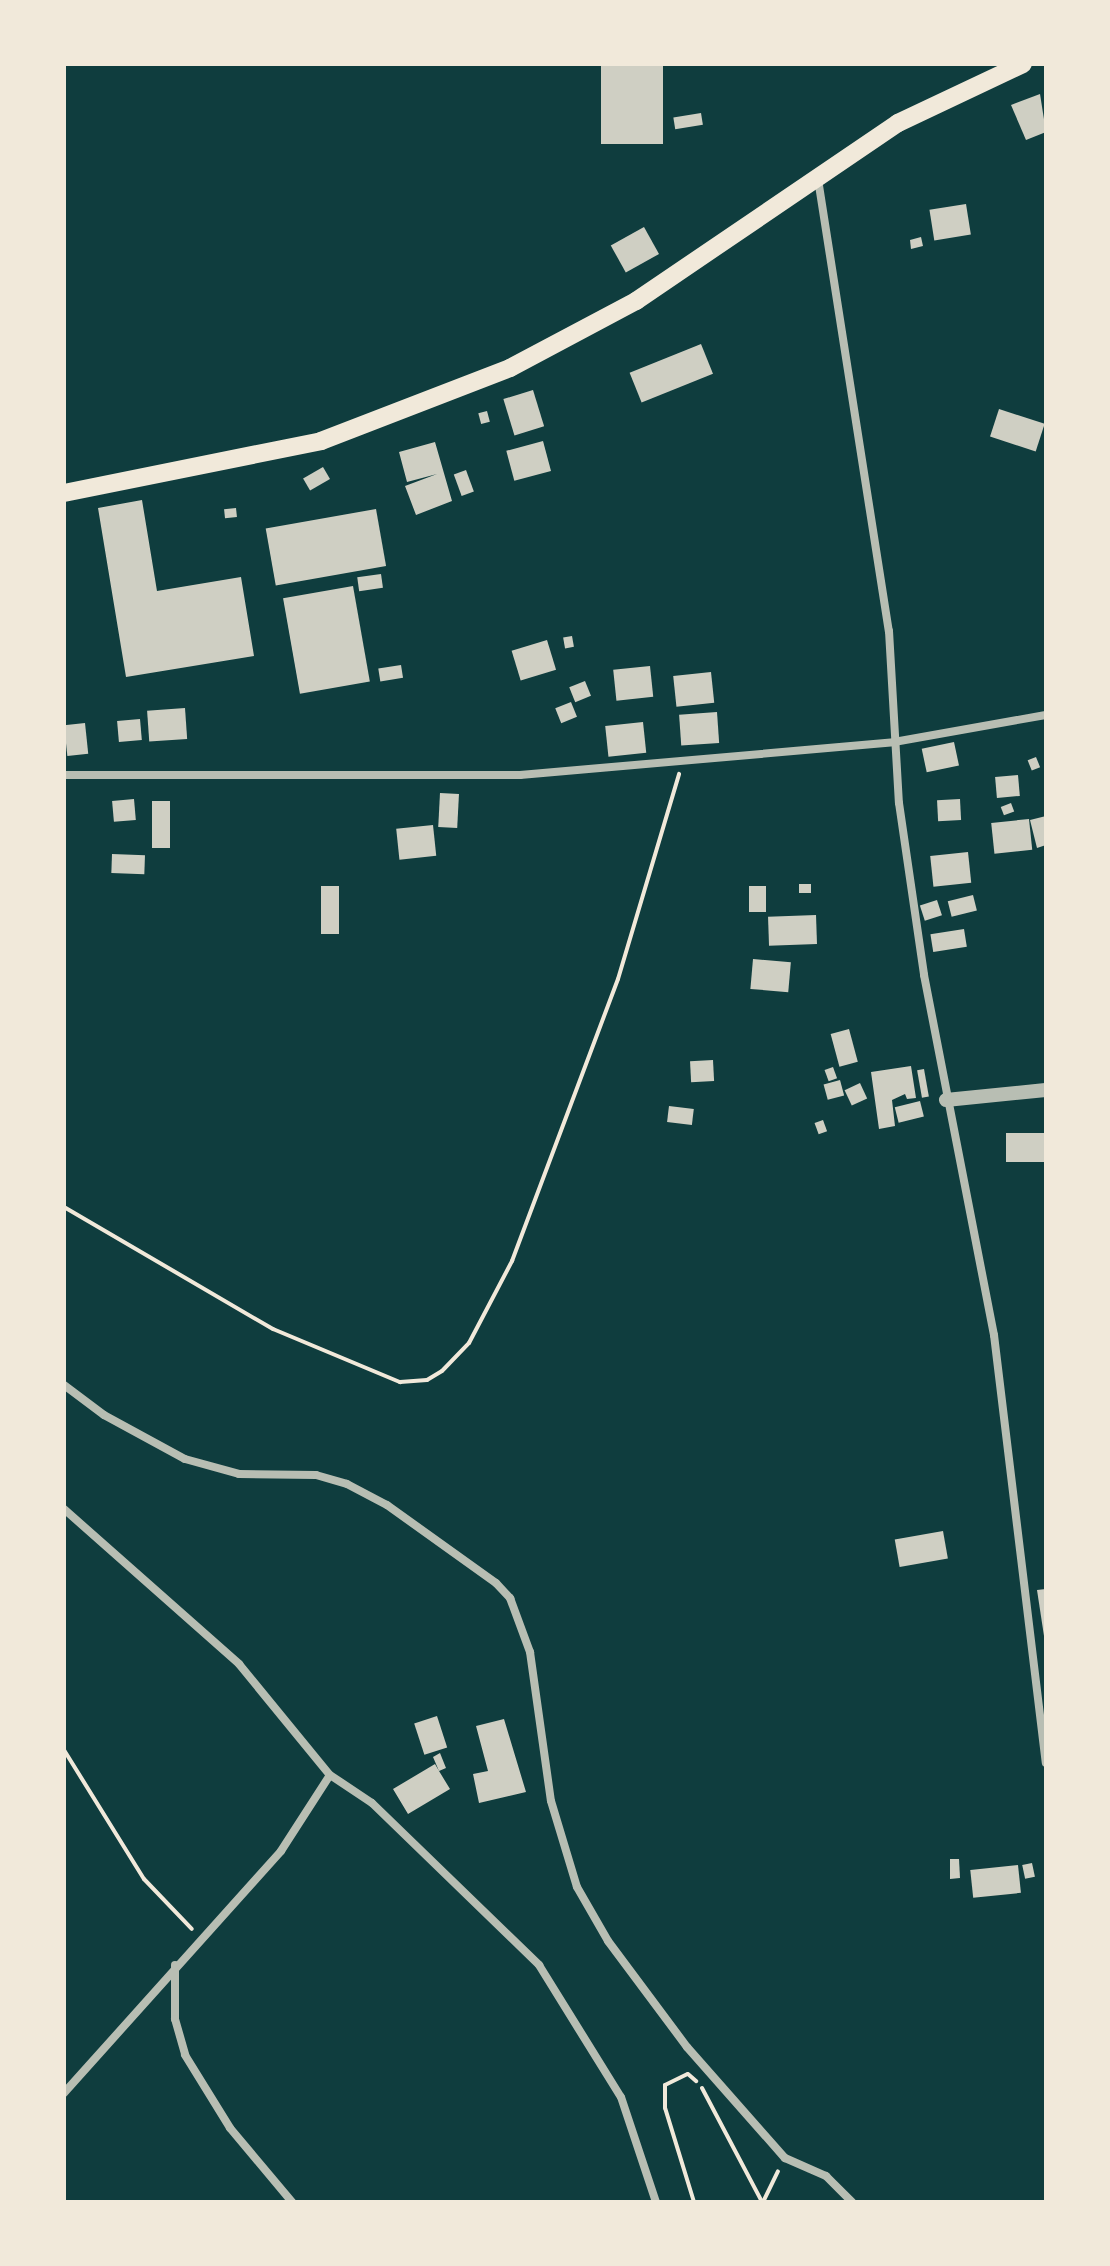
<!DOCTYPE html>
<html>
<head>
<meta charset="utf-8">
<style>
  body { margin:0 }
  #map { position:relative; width:1110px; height:2266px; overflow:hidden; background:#0f3d3e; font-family:Inter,sans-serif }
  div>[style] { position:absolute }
  .building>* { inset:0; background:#cfcfc3; transform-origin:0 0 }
  .path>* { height:4px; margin:-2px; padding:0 2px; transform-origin:2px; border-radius:2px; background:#f1e9da }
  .minor>* { height:8px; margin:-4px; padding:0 4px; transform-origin:4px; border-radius:4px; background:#b8beb3 }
  .tertiary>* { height:14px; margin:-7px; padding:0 7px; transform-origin:7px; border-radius:7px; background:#b8beb3 }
  .trunk>* { height:18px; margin:-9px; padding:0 9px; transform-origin:9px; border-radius:9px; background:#f1e9da }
  span { translate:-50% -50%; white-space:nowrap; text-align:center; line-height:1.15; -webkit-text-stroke:6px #f1e9da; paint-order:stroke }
  .frame { position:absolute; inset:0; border:66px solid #f1e9da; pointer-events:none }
</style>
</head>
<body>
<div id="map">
  <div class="building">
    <i style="left:601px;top:64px;width:62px;height:80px"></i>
    <i style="clip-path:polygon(1040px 94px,1046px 132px,1026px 140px,1011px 105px)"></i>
    <i style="left:701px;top:113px;width:12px;height:28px;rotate:81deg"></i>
    <i style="left:966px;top:204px;width:31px;height:37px;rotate:81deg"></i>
    <i style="left:644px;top:227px;width:31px;height:38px;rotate:61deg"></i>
    <i style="clip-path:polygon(921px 237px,923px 246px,911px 249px,910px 240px)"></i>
    <i style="left:701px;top:344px;width:32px;height:77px;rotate:68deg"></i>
    <i style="left:533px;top:390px;width:38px;height:31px;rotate:73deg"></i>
    <i style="left:999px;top:409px;width:48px;height:29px;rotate:18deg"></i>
    <i style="left:487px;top:411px;width:11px;height:9px;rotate:75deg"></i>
    <i style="left:543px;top:441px;width:31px;height:38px;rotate:75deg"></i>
    <i style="clip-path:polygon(435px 442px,452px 501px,416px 515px,405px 486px,437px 474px,407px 482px,399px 452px)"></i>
    <i style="left:323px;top:467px;width:14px;height:23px;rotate:60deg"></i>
    <i style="left:466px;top:470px;width:23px;height:13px;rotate:70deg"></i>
    <i style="clip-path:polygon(142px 500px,157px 591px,241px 577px,254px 656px,126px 677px,98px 508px)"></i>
    <i style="left:236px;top:508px;width:9px;height:12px;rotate:84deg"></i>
    <i style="left:376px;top:509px;width:58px;height:112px;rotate:80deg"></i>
    <i style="left:381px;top:574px;width:14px;height:24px;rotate:82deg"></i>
    <i style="left:353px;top:586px;width:97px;height:71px;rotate:80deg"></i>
    <i style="left:572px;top:636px;width:11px;height:9px;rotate:80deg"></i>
    <i style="left:547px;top:640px;width:31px;height:37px;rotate:73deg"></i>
    <i style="left:401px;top:665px;width:13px;height:23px;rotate:81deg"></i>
    <i style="left:650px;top:666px;width:31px;height:37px;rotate:84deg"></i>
    <i style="left:711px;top:672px;width:31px;height:38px;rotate:84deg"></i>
    <i style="left:585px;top:681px;width:16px;height:17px;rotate:68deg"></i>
    <i style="left:571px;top:702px;width:16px;height:17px;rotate:68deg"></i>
    <i style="left:185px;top:708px;width:31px;height:38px;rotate:86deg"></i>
    <i style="left:717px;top:712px;width:31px;height:38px;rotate:86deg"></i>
    <i style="left:140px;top:719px;width:21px;height:23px;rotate:85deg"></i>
    <i style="left:643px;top:722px;width:31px;height:38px;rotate:84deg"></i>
    <i style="left:85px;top:723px;width:31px;height:21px;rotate:84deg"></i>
    <i style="left:954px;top:742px;width:24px;height:33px;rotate:78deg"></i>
    <i style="left:1036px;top:757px;width:11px;height:9px;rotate:68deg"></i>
    <i style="left:1018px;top:775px;width:21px;height:23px;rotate:85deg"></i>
    <i style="left:440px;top:793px;width:19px;height:34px;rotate:3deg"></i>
    <i style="left:134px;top:799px;width:21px;height:22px;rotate:85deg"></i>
    <i style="left:960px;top:799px;width:21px;height:23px;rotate:87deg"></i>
    <i style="left:152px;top:801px;width:18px;height:47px"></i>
    <i style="left:1011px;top:803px;width:9px;height:11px;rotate:69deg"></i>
    <i style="clip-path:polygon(1046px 816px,1046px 845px,1037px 848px,1030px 820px)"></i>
    <i style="left:1029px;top:819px;width:31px;height:38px;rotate:84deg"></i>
    <i style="left:433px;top:825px;width:31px;height:37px;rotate:84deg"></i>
    <i style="left:968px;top:852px;width:31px;height:38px;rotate:84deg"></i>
    <i style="left:112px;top:854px;width:33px;height:19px;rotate:2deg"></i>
    <i style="left:799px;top:884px;width:12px;height:9px"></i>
    <i style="left:321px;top:886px;width:18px;height:48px"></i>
    <i style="left:766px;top:886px;width:26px;height:17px;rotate:90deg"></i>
    <i style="left:973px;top:895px;width:16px;height:26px;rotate:76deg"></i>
    <i style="left:937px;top:900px;width:16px;height:18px;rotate:72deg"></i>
    <i style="left:816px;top:915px;width:29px;height:48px;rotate:88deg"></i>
    <i style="left:964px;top:929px;width:18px;height:34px;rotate:81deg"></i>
    <i style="left:753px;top:959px;width:38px;height:30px;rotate:5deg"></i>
    <i style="left:849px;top:1029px;width:34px;height:19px;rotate:75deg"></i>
    <i style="left:713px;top:1060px;width:21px;height:23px;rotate:87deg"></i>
    <i style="clip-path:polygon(911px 1066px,916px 1098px,907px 1099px,905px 1094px,892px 1100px,895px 1126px,879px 1129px,871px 1072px)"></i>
    <i style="left:833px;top:1067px;width:12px;height:9px;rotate:70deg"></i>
    <i style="left:924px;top:1069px;width:28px;height:7px;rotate:80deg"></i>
    <i style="left:840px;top:1080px;width:16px;height:17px;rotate:75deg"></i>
    <i style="left:860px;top:1083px;width:17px;height:17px;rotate:65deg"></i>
    <i style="left:920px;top:1101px;width:16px;height:26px;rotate:76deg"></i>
    <i style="left:669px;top:1106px;width:25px;height:16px;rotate:7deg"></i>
    <i style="left:823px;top:1120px;width:12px;height:9px;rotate:70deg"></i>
    <i style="left:1046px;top:1133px;width:29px;height:40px;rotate:90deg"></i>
    <i style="left:943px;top:1531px;width:28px;height:49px;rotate:80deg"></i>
    <i style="clip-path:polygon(1046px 1589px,1046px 1636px,1044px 1636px,1037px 1590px)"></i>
    <i style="left:437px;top:1716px;width:33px;height:24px;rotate:72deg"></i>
    <i style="clip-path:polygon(504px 1719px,526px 1792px,479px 1803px,473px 1774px,488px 1771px,476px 1726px)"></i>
    <i style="clip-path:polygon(440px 1753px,446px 1768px,439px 1771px,450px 1789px,408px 1814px,393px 1789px,435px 1764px,439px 1771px,433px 1757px)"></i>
    <i style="clip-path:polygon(950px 1859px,959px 1859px,960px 1878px,950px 1879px)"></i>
    <i style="left:1032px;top:1863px;width:14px;height:10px;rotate:78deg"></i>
    <i style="left:1018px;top:1865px;width:28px;height:48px;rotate:84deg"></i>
  </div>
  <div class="path">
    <i style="left:64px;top:1207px;width:242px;rotate:30.3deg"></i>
    <i style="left:273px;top:1329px;width:138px;rotate:22.7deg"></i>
    <i style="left:400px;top:1382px;width:27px;rotate:-4deg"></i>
    <i style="left:427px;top:1380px;width:17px;rotate:-31deg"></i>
    <i style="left:442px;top:1371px;width:39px;rotate:-46deg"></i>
    <i style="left:469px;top:1343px;width:93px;rotate:-62.3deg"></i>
    <i style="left:512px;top:1261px;width:301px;rotate:-69.4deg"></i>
    <i style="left:618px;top:979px;width:214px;rotate:-73.4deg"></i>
    <i style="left:64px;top:1750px;width:152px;rotate:58.2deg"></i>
    <i style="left:144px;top:1879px;width:69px;rotate:46.2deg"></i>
    <i style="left:702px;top:2088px;width:129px;rotate:62.2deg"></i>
    <i style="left:694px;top:2202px;width:98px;rotate:-107.1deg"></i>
    <i style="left:665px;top:2108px;width:23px;rotate:-90deg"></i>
    <i style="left:665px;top:2085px;width:25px;rotate:-26deg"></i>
    <i style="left:688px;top:2074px;width:11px;rotate:41deg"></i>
    <i style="left:763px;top:2202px;width:34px;rotate:-64deg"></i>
  </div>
  <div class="minor">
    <i style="left:818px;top:179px;width:458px;rotate:81.1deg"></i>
    <i style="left:889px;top:631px;width:172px;rotate:86.7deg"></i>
    <i style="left:899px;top:803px;width:174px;rotate:81.7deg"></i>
    <i style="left:924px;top:975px;width:367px;rotate:79deg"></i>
    <i style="left:994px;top:1335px;width:431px;rotate:83.1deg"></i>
    <i style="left:64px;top:775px;width:456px"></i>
    <i style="left:520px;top:775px;width:375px;rotate:-5deg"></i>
    <i style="left:894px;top:742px;width:154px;rotate:-10.1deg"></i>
    <i style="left:64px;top:1385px;width:50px;rotate:36.9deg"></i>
    <i style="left:104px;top:1415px;width:92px;rotate:28.5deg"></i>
    <i style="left:185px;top:1459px;width:56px;rotate:15.5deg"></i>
    <i style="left:239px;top:1474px;width:77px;rotate:0.7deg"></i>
    <i style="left:316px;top:1475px;width:32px;rotate:16deg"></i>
    <i style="left:347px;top:1484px;width:45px;rotate:27.7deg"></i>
    <i style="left:387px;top:1505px;width:134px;rotate:35.6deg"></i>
    <i style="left:496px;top:1583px;width:21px;rotate:47deg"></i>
    <i style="left:510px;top:1598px;width:58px;rotate:69.7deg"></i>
    <i style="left:530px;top:1652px;width:150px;rotate:82deg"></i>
    <i style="left:551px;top:1801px;width:90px;rotate:73.2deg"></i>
    <i style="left:577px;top:1887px;width:62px;rotate:60.1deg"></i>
    <i style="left:608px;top:1941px;width:132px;rotate:53.3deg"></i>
    <i style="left:687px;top:2047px;width:148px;rotate:48.6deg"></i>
    <i style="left:785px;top:2158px;width:45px;rotate:23.7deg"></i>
    <i style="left:826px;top:2176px;width:37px;rotate:45deg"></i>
    <i style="left:64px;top:1509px;width:234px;rotate:41.5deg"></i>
    <i style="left:239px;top:1664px;width:144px;rotate:50.7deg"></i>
    <i style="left:330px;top:1775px;width:50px;rotate:33.7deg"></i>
    <i style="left:372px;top:1803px;width:233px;rotate:44.1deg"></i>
    <i style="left:539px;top:1965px;width:155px;rotate:58.2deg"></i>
    <i style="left:621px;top:2097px;width:111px;rotate:71.6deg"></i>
    <i style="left:175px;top:1965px;width:54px;rotate:90deg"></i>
    <i style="left:175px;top:2019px;width:37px;rotate:74deg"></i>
    <i style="left:185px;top:2055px;width:86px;rotate:58.3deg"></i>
    <i style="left:230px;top:2128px;width:97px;rotate:50deg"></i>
    <i style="left:64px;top:2093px;width:325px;rotate:-48.1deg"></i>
    <i style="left:281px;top:1851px;width:90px;rotate:-57.2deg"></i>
  </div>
  <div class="tertiary">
    <i style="left:946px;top:1100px;width:100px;rotate:-5.7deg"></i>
  </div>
  <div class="trunk">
    <i style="left:64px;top:493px;width:262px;rotate:-11.4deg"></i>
    <i style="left:321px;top:441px;width:203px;rotate:-21.1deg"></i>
    <i style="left:510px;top:368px;width:143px;rotate:-28deg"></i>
    <i style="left:636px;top:301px;width:317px;rotate:-34.2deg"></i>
    <i style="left:898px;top:123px;width:138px;rotate:-25.3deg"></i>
  </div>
  <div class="frame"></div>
</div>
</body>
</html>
